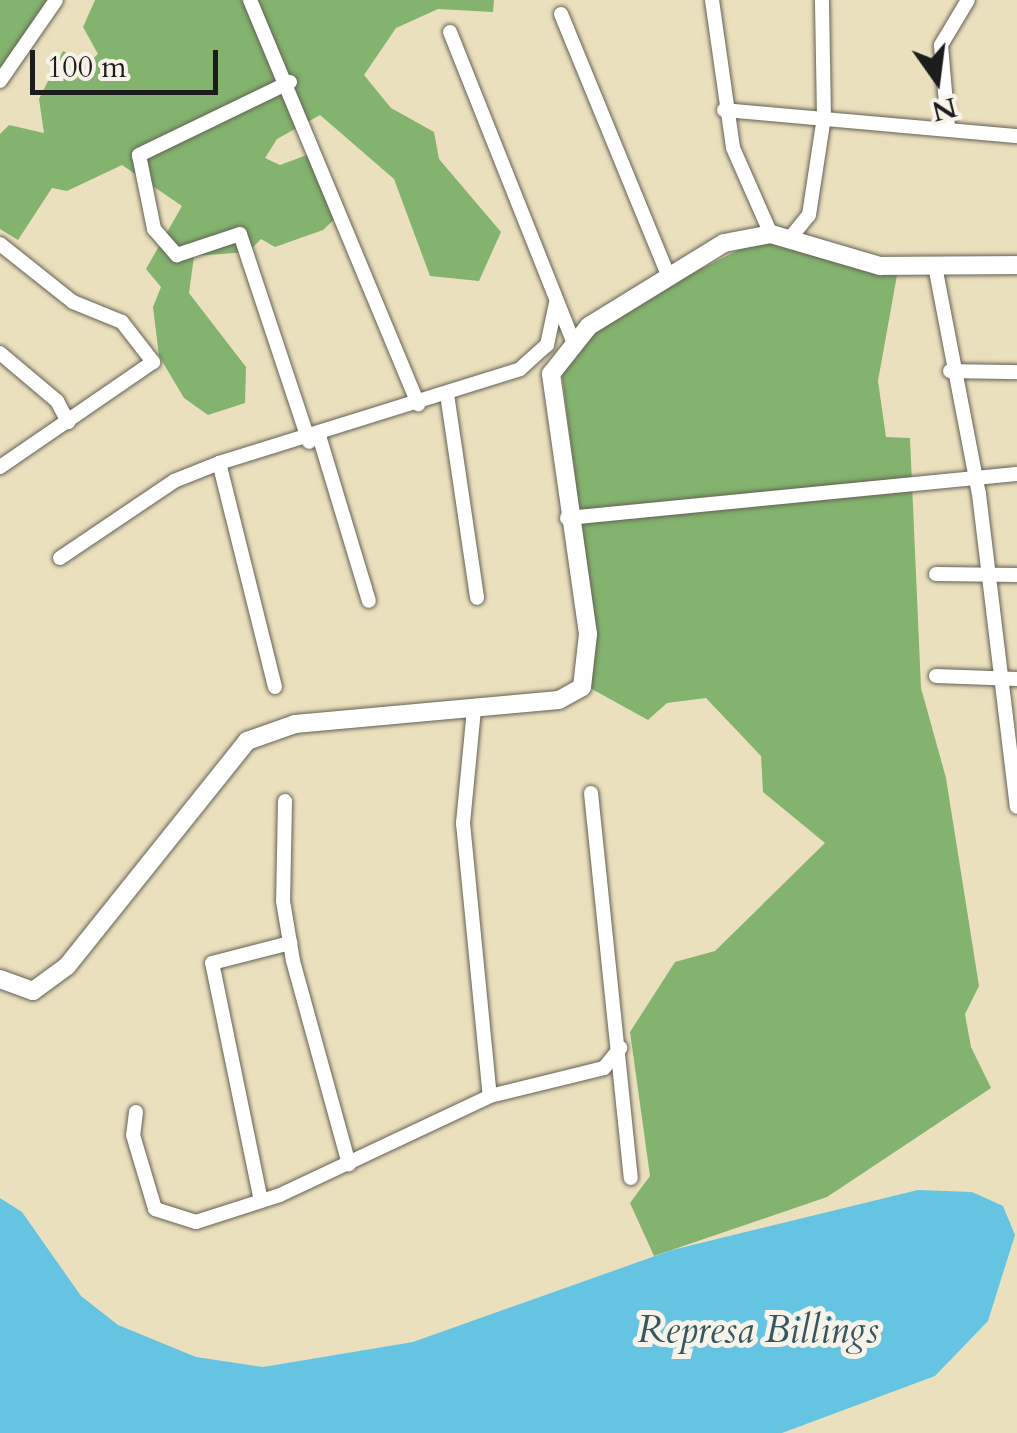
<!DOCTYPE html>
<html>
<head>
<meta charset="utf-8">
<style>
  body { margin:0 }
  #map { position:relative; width:1017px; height:1433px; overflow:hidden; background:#ebe0be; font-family:Cardo,serif }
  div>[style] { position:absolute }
  .forest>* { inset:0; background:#83b36e }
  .water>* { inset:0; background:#64c4e2 }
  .roads { filter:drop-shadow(0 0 2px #646155) drop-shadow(0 0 2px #646155) }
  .minor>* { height:14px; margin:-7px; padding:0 7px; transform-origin:7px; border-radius:7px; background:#fff }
  .tertiary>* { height:18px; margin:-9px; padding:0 9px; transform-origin:9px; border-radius:9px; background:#fff }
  span { translate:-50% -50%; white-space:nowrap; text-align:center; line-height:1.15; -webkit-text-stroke:10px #f7f3e8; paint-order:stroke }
  .water-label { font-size:38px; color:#355761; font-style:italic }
  .north { position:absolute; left:887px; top:30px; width:100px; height:100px; -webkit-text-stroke:8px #f7f3e8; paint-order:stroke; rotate:166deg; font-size:28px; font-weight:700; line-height:40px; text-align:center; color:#1c1c1c }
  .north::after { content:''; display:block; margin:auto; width:35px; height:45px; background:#1c1c1c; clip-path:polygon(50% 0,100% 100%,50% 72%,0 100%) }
  .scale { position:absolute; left:30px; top:50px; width:188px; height:45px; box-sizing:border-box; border:5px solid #1c1c1c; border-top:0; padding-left:12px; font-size:30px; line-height:35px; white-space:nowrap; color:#1c1c1c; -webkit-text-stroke:8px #f7f3e8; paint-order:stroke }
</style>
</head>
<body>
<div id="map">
  <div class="forest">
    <i style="clip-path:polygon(0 0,56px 0,0 81px)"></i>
    <i style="clip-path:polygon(95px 0,494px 0,493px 12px,438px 9px,396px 28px,364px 75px,391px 108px,434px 132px,439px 159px,501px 232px,479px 281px,430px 276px,394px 179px,320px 115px,277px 139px,265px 158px,280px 165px,312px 153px,342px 212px,323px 230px,275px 247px,261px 239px,248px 252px,194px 256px,189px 293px,246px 367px,245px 403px,208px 415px,184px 398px,159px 356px,153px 307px,161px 287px,146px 269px,182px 206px,122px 165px,67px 191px,52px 188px,18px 240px,0 229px,0 134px,9px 125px,44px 133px,39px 99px,63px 51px,88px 63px,98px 54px,83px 27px)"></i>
    <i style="clip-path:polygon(760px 239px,790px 240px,897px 275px,878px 381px,886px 437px,910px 438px,921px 688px,946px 778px,979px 986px,965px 1014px,971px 1047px,991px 1088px,827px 1197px,654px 1256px,630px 1203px,650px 1176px,630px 1032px,675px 962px,715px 951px,825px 843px,763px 792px,761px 756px,706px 698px,667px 703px,648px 720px,590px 688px,596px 642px,562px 375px,568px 351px,638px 301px)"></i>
  </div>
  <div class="water">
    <i style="clip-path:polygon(918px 1190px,972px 1192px,1003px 1206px,1015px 1235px,988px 1321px,935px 1376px,782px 1433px,0 1433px,0 1198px,22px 1212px,81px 1296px,118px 1325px,196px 1357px,263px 1367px,413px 1342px,672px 1250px)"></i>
  </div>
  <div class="roads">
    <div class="minor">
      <i style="left:250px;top:0;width:438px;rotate:67.4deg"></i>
      <i style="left:712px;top:0;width:149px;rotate:81.9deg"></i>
      <i style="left:733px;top:148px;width:94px;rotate:66.2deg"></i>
      <i style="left:561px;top:14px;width:279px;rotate:67.7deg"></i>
      <i style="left:450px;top:32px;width:330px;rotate:68.3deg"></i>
      <i style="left:0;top:81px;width:98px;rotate:-55.3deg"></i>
      <i style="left:290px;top:82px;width:168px;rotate:154.2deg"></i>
      <i style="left:139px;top:155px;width:76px;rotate:78.5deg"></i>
      <i style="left:154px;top:229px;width:35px;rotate:49deg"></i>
      <i style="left:177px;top:255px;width:66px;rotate:-18.4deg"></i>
      <i style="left:240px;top:234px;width:219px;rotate:71.6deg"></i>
      <i style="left:724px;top:110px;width:294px;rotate:5.1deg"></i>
      <i style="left:948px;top:127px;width:82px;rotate:-94.9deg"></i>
      <i style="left:941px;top:45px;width:52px;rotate:-59deg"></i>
      <i style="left:791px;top:237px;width:28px;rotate:-51deg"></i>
      <i style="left:809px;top:215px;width:99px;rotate:-81.3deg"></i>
      <i style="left:824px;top:117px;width:117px;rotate:-91deg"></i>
      <i style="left:0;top:244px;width:93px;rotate:38.5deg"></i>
      <i style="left:73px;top:302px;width:53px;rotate:22.2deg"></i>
      <i style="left:122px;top:322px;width:51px;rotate:52.2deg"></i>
      <i style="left:153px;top:362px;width:186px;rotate:145.5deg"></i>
      <i style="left:935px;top:266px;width:232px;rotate:79.1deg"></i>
      <i style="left:979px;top:494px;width:315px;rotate:83.1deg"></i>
      <i style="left:0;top:353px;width:75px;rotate:40.1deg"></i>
      <i style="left:57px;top:401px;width:24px;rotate:62deg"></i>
      <i style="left:950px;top:371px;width:67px;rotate:0.9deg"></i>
      <i style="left:447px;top:394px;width:206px;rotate:81.6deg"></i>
      <i style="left:320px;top:439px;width:169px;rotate:73.2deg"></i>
      <i style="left:567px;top:518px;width:452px;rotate:-5.6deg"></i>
      <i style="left:60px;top:558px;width:138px;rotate:-34deg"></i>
      <i style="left:174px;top:481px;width:48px;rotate:-21.8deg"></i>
      <i style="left:936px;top:574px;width:81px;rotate:0.7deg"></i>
      <i style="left:936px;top:676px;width:81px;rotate:2.1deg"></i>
      <i style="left:275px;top:687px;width:231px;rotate:-104deg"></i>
      <i style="left:219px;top:463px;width:315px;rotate:-17.3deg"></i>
      <i style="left:520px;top:369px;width:36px;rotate:-42deg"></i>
      <i style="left:547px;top:345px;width:43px;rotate:-77.9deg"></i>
      <i style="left:474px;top:709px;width:115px;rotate:95.5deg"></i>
      <i style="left:463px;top:823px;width:274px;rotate:84.4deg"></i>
      <i style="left:591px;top:793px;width:387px;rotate:84.1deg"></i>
      <i style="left:285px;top:801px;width:100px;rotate:91.1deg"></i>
      <i style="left:283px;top:901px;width:61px;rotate:80.5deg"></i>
      <i style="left:293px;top:961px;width:211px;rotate:74.6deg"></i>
      <i style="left:136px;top:1112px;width:23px;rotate:97deg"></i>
      <i style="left:133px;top:1135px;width:77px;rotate:73.4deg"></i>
      <i style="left:155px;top:1209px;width:43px;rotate:17.6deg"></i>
      <i style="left:196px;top:1222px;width:88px;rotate:-17.8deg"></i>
      <i style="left:280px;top:1195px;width:232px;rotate:-25.2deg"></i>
      <i style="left:490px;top:1096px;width:117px;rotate:-13.8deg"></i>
      <i style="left:604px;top:1068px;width:26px;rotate:-51deg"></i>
      <i style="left:261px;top:1201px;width:243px;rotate:-101.6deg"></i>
      <i style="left:212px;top:963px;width:81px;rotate:-14.4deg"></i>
    </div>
    <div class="tertiary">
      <i style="left:0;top:979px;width:35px;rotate:20deg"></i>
      <i style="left:33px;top:991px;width:42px;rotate:-36.3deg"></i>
      <i style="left:67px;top:966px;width:288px;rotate:-51.3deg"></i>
      <i style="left:247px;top:741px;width:51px;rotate:-19.5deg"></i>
      <i style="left:295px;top:724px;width:265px;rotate:-5.2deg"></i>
      <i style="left:559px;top:700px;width:26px;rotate:-29deg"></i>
      <i style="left:582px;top:687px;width:53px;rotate:-83.5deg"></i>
      <i style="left:588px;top:634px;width:263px;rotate:-98.1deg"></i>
      <i style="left:551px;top:374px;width:61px;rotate:-51.6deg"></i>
      <i style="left:589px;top:326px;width:158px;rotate:-31.6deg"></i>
      <i style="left:724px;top:243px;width:48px;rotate:-10.8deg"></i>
      <i style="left:771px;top:234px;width:114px;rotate:16.4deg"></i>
      <i style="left:880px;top:266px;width:137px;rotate:-0.4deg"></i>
    </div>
  </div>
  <div class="water-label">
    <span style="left:758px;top:1331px">Represa Billings</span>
  </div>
  <div class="north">N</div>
  <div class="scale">100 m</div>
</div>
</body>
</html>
